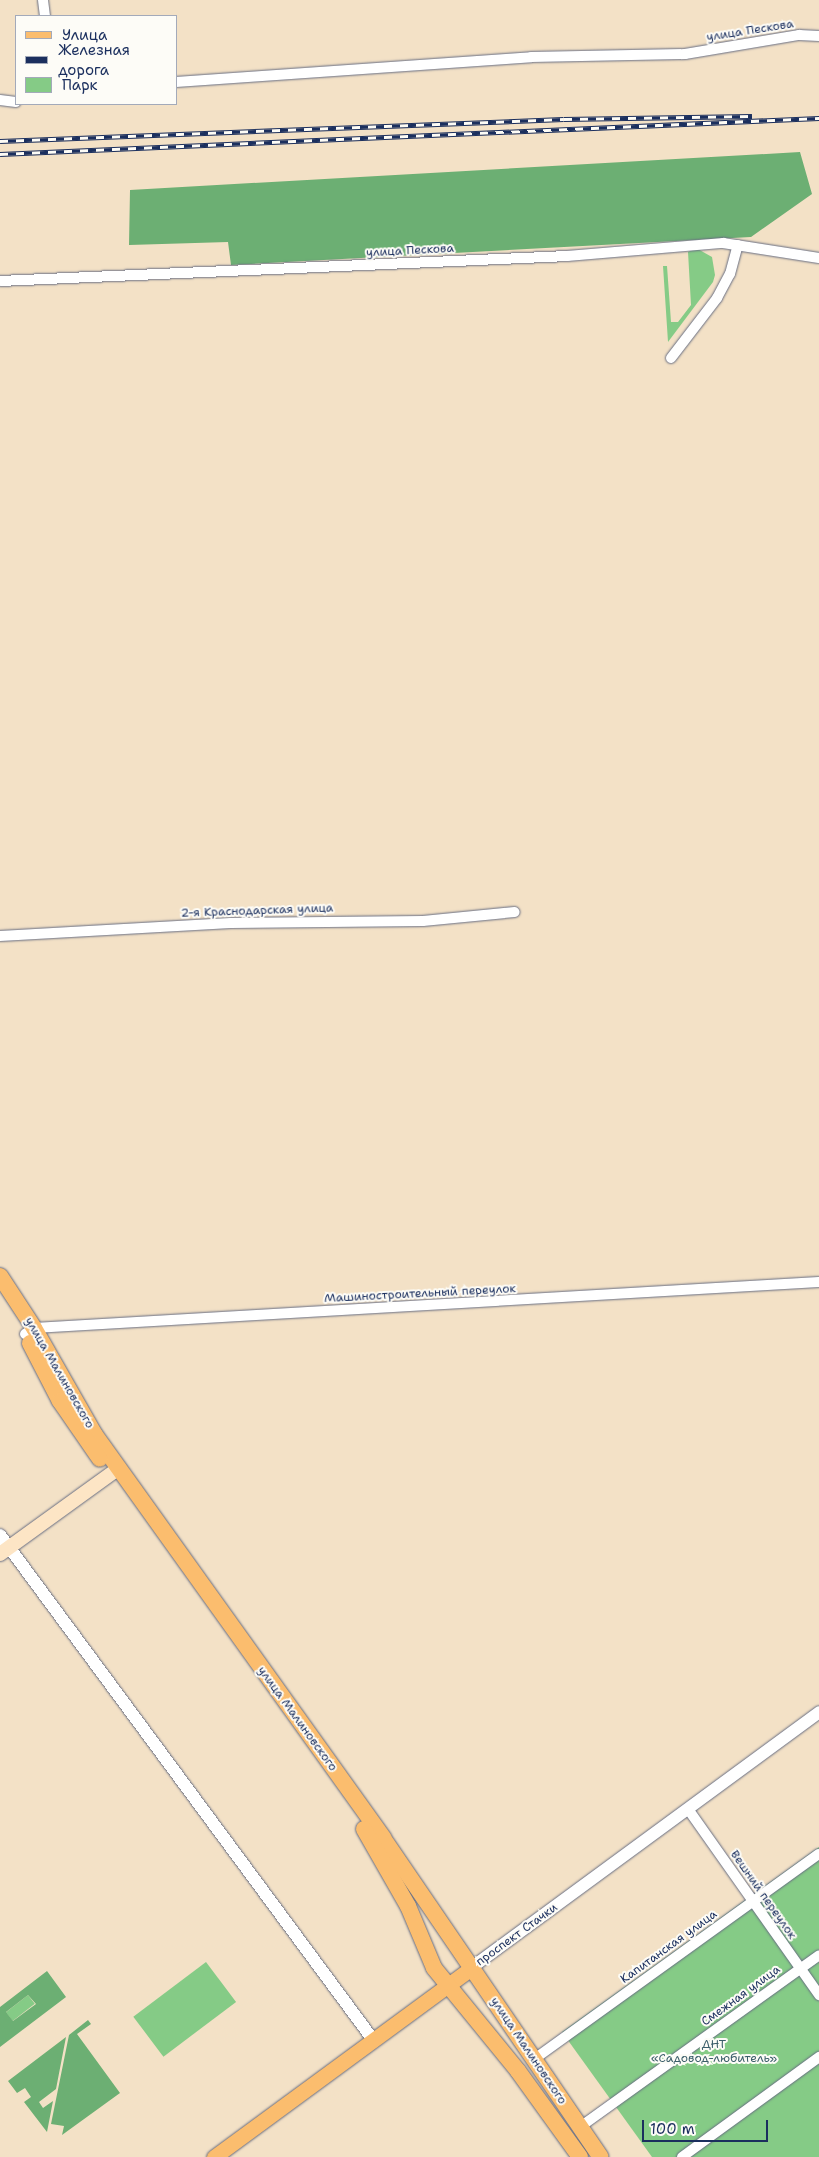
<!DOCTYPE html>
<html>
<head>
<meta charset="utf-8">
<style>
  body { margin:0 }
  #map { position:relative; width:819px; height:2157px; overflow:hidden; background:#f3e1c6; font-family:"Shantell Sans",sans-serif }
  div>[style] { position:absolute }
  .green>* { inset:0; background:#85cb86; transform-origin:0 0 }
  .forest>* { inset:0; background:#6caf73 }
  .roads { filter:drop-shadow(0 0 1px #676d82) drop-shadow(0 0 1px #676d82) }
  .minor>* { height:10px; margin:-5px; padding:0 5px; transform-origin:5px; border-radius:5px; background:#fff }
  .tertiary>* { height:12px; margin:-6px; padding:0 6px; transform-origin:6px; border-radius:6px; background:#fff }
  .secondary>* { height:14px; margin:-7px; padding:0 7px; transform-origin:7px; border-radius:7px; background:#fde5c5 }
  .primary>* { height:15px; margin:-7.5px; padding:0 7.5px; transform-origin:7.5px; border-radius:7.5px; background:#fbbd6e }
  .trunk>* { height:16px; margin:-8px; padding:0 8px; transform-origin:8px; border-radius:8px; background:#fbbd6e }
  .rail>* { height:4.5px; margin-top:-2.25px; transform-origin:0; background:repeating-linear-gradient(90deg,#fdfcf7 0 8px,#1b2f5e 0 16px); box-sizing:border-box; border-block:1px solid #1b2f5e }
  span { translate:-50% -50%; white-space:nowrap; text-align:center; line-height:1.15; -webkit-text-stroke:4px #fdfcf7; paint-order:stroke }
  .street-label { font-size:12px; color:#1b2f5e }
  .park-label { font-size:12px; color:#3b5e6a }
  .legend { position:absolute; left:15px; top:15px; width:162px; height:90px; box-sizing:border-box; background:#fdfcf7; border:1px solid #a3aaba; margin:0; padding:6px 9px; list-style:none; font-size:15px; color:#1b2f5e }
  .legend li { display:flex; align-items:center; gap:10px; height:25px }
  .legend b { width:25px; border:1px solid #a3aaba }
  .scale { position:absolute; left:642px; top:2120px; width:126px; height:22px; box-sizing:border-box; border:2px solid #1b2f5e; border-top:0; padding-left:6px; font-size:15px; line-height:18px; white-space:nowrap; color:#1b2f5e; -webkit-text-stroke:4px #fdfcf7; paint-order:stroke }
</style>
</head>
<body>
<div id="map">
  <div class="green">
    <i style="clip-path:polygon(696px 248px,712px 257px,715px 275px,713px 282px,668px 342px,663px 266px,667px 266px,671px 322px,678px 322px,691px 305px,688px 252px)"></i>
    <i style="clip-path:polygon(819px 1847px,819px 2157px,652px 2157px,562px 2032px)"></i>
    <i style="left:206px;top:1962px;width:50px;height:91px;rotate:53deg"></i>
    <i style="left:28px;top:1995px;width:11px;height:28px;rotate:52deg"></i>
  </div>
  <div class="forest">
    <i style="clip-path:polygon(800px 152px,812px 194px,751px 237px,231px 265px,228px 242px,129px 245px,130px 190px)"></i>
    <i style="clip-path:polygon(evenodd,47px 1971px,66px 1997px,0 2047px,0 2007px,47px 1971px,28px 1995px,36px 2004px,13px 2021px,6px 2012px,28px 1995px)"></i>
    <i style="clip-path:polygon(88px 2020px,91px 2024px,77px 2034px,120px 2093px,62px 2135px,64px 2126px,51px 2124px,69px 2035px)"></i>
    <i style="clip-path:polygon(66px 2037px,56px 2089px,39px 2102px,43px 2108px,53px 2101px,47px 2132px,24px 2102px,31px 2097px,25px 2088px,17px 2093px,8px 2081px)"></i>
  </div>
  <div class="roads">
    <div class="minor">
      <i style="left:43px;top:0;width:16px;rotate:83deg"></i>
      <i style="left:176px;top:82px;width:356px;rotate:-4deg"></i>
      <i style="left:531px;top:57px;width:154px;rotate:-1.1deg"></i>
      <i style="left:685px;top:54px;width:116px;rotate:-9.5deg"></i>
      <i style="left:799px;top:35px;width:20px;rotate:3deg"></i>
      <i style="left:0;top:100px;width:16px;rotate:7deg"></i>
      <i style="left:0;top:281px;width:568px;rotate:-2.52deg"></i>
      <i style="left:567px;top:256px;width:157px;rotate:-4.8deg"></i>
      <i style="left:723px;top:243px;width:97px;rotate:8.9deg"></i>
      <i style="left:671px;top:358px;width:76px;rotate:-52.5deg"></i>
      <i style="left:717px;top:298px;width:27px;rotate:-62deg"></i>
      <i style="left:730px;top:274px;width:30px;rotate:-75deg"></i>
      <i style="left:0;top:936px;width:231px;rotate:-3.2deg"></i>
      <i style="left:231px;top:923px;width:192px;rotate:-0.6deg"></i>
      <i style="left:423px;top:921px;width:92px;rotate:-5.6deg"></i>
      <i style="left:25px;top:1334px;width:11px;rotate:-34deg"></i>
      <i style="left:34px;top:1328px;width:786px;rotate:-3.35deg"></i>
      <i style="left:688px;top:1809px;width:228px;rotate:54.8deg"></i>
      <i style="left:533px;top:2060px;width:352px;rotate:-35.8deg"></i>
      <i style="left:580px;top:2127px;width:294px;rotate:-35.7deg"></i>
      <i style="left:682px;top:2157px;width:170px;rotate:-36.1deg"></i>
    </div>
    <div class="tertiary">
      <i style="left:0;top:1535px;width:629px;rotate:53.53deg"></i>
      <i style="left:471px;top:1968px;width:432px;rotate:-36.3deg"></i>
    </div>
    <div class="secondary">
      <i style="left:0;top:1554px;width:147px;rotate:-35.9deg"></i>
    </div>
    <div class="primary">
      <i style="left:214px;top:2157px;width:319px;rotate:-36.3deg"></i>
    </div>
    <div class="trunk">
      <i style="left:0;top:1276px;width:62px;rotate:56.8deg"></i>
      <i style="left:34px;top:1328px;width:123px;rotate:60.3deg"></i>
      <i style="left:95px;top:1435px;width:495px;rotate:54.4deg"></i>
      <i style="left:383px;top:1838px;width:386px;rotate:55.7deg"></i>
      <i style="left:30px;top:1343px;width:65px;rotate:62.7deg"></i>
      <i style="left:60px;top:1401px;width:70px;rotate:55.4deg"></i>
      <i style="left:364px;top:1829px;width:89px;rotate:60.3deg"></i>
      <i style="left:408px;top:1906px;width:67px;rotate:67.2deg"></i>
      <i style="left:434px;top:1968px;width:133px;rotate:50.8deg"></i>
      <i style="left:518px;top:2071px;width:106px;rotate:54.2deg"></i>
    </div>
  </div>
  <div class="rail">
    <i style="left:0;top:141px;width:564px;rotate:-2.23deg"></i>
    <i style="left:564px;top:119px;width:188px;rotate:-0.9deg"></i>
    <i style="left:0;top:154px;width:820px;rotate:-2.52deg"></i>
  </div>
  <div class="street-label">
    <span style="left:750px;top:31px;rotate:-9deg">улица Пескова</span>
    <span style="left:410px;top:251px;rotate:-3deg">улица Пескова</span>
    <span style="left:257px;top:911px;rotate:-2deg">2-я Краснодарская улица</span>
    <span style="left:420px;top:1294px;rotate:-3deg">Машиностроительный переулок</span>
    <span style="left:59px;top:1373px;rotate:60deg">улица Малиновского</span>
    <span style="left:297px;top:1719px;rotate:54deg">улица Малиновского</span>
    <span style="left:763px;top:1895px;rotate:55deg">Вешний переулок</span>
    <span style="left:517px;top:1935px;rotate:-36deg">проспект Стачки</span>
    <span style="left:669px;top:1947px;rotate:-36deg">Капитанская улица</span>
    <span style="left:741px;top:1996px;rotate:-36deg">Смежная улица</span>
    <span style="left:528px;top:2051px;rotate:56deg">улица Малиновского</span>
  </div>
  <div class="park-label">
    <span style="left:714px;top:2052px">ДНТ<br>«Садовод-любитель»</span>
  </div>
  <ul class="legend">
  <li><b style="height:6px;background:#fbbd6e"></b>Улица</li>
  <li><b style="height:6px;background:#1b2f5e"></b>Железная дорога</li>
  <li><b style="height:14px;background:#85cb86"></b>Парк</li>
  </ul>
  <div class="scale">100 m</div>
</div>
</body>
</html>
